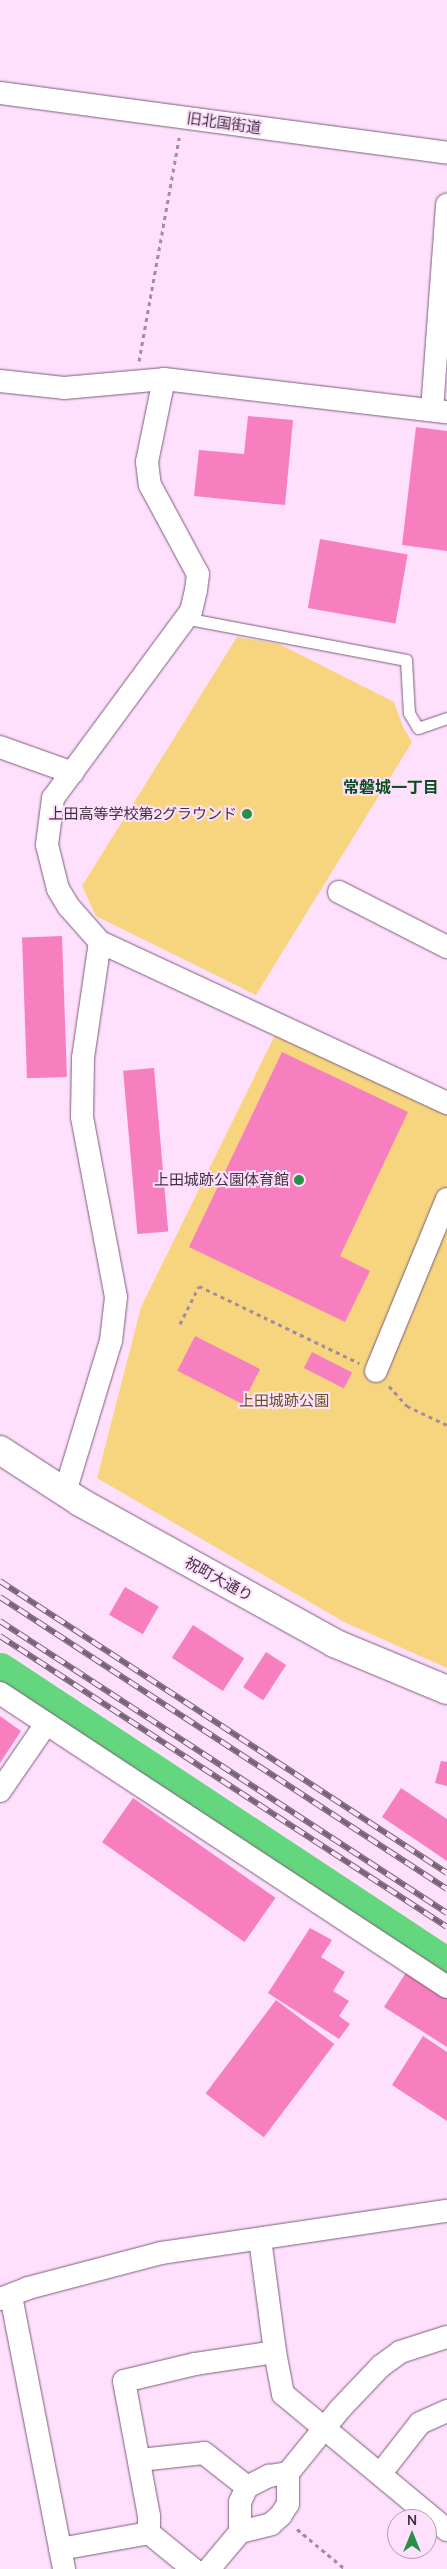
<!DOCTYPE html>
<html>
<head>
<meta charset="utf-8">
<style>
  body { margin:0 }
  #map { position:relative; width:447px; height:2569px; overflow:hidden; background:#fee0fc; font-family:Manrope,"Noto Sans JP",sans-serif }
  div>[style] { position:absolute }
  .green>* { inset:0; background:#f7d57f }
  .river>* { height:35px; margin:-17.5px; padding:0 17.5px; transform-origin:17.5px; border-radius:17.5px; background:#64d67d }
  .building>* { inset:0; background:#f87fbf; transform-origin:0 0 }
  .path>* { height:3px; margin-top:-1.5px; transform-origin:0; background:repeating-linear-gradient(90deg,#a38ca1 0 4px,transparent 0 8px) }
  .roads { filter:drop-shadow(0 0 1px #7d5c7b) drop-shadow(0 0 1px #7d5c7b) }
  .lane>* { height:11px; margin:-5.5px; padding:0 5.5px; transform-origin:5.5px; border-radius:5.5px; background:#fff }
  .street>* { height:22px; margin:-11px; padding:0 11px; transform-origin:11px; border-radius:11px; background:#fff }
  .secondary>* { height:28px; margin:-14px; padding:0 14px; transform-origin:14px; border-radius:14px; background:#fff }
  .rail>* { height:5.5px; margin-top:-2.75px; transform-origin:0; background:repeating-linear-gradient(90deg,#fee0fc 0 11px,#776476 0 22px); box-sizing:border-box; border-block:1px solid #776476 }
  .dots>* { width:14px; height:14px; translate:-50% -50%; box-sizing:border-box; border:2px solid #fee0fc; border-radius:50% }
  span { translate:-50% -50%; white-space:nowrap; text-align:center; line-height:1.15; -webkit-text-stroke:4px #fee0fc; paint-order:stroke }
  .street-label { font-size:15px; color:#413240 }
  .poi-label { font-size:15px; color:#413240 }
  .right { translate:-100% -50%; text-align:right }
  .park-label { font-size:15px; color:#66521a }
  .neighbourhood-label { font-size:16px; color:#094e1f; font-weight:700 }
  .north { position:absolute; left:387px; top:2509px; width:50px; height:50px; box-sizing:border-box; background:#fee0fc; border:1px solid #b29ab1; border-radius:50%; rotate:0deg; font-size:14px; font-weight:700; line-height:20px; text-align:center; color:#413240 }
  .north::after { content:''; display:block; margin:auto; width:18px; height:22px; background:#298f45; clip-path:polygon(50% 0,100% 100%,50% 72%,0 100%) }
</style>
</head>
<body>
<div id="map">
  <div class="green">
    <i style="clip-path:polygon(237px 637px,279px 644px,394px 702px,403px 727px,412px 742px,256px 995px,96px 916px,82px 886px)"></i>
    <i style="clip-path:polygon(278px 1029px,447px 1110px,447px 1668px,344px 1622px,97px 1478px,141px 1307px)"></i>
  </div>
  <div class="river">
    <i style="left:0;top:1670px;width:536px;rotate:33.42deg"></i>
  </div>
  <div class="building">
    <i style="clip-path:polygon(248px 416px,293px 420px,285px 505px,194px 496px,199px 450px,244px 454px)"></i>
    <i style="clip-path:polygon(416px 427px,447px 431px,447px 551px,402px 545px)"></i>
    <i style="left:320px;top:539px;width:89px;height:70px;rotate:10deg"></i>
    <i style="left:62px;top:936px;width:141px;height:40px;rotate:88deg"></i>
    <i style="clip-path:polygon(282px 1052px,408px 1112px,340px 1256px,370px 1271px,345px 1322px,189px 1247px)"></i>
    <i style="left:154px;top:1068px;width:164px;height:31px;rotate:85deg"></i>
    <i style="left:195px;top:1336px;width:73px;height:39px;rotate:27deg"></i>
    <i style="left:312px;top:1352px;width:45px;height:18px;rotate:27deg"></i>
    <i style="left:125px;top:1587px;width:39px;height:32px;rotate:30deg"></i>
    <i style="left:193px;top:1625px;width:61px;height:39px;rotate:33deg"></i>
    <i style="left:266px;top:1652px;width:24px;height:42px;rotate:33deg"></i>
    <i style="clip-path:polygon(0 1716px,21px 1731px,0 1763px)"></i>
    <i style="clip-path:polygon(441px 1761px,447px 1762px,447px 1786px,435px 1783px)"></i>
    <i style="clip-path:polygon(401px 1788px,447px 1819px,447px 1861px,382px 1817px)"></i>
    <i style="left:133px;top:1798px;width:174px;height:54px;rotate:35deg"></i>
    <i style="clip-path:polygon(310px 1928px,332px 1940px,321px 1957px,345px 1972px,333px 1991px,349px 2001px,339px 2016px,350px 2024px,339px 2039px,268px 1993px)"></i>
    <i style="clip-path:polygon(407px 1971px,447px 1996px,447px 2047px,384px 2007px)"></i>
    <i style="left:276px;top:2000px;width:73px;height:117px;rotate:37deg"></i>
    <i style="clip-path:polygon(423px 2036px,447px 2052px,447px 2121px,392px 2085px)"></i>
  </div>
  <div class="path">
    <i style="left:139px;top:361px;width:227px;rotate:-79.8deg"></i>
    <i style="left:180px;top:1324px;width:42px;rotate:-63.4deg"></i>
    <i style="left:199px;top:1286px;width:178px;rotate:25.7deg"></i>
    <i style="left:389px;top:1386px;width:27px;rotate:48deg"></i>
    <i style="left:407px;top:1406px;width:44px;rotate:25.4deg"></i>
    <i style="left:297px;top:2529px;width:62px;rotate:39.8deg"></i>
  </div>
  <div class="roads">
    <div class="lane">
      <i style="left:184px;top:618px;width:226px;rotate:10.7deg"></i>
      <i style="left:406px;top:660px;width:53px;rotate:86.8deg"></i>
      <i style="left:409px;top:713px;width:17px;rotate:59deg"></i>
      <i style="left:418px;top:728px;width:31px;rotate:-19deg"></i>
    </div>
    <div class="street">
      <i style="left:0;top:93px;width:451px;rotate:7.6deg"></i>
      <i style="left:164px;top:379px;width:85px;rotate:101.6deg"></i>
      <i style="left:147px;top:462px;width:23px;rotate:83deg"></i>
      <i style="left:150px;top:485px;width:101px;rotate:61.7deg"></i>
      <i style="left:198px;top:574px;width:16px;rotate:97deg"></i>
      <i style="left:196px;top:590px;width:22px;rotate:103deg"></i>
      <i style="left:191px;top:611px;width:232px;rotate:126.4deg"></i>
      <i style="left:53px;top:798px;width:47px;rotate:97.3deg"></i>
      <i style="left:47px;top:845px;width:45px;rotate:76deg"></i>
      <i style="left:58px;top:889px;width:21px;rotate:59deg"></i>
      <i style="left:69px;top:907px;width:47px;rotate:48.5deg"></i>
      <i style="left:100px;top:942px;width:383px;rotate:24.9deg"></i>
      <i style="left:0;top:381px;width:64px;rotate:6.2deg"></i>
      <i style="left:64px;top:388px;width:100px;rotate:-5.1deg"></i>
      <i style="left:164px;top:379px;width:285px;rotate:6.7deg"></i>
      <i style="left:432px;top:410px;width:206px;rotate:-85.8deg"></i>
      <i style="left:0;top:747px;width:77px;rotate:19.6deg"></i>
      <i style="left:339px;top:892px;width:121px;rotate:27deg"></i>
      <i style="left:376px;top:1371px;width:186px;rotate:-67.6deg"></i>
      <i style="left:65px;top:1492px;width:158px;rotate:-73.1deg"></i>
      <i style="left:111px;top:1341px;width:44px;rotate:-83.5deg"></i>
      <i style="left:116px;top:1297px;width:183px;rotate:-100.7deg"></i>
      <i style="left:82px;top:1117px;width:59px;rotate:-89deg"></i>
      <i style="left:83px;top:1058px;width:117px;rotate:-81.7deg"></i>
      <i style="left:0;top:1693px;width:535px;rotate:33.33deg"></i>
      <i style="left:0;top:1791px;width:81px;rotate:-55.5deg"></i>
      <i style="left:260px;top:2239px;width:114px;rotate:82.4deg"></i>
      <i style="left:275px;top:2352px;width:43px;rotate:79.2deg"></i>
      <i style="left:283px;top:2394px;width:213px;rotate:39.7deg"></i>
      <i style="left:11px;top:2296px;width:278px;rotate:79deg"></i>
      <i style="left:0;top:2299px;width:30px;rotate:-21deg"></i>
      <i style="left:28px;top:2288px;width:138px;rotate:-14.7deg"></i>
      <i style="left:161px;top:2253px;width:289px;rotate:-8.4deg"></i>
      <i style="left:140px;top:2460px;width:64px;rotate:-6.2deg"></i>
      <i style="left:204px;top:2453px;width:55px;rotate:38.3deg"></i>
      <i style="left:381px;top:2473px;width:63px;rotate:-52deg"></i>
      <i style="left:420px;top:2423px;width:30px;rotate:-24deg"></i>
      <i style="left:240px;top:2532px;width:32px;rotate:-14deg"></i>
      <i style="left:271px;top:2524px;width:13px;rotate:-42deg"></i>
      <i style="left:281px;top:2515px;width:13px;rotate:-58deg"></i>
      <i style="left:288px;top:2504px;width:31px;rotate:-90deg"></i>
      <i style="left:288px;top:2473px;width:82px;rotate:-50.9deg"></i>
      <i style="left:340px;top:2409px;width:59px;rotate:-46.4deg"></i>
      <i style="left:381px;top:2366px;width:24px;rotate:-36deg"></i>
      <i style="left:400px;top:2352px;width:49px;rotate:-17.7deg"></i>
      <i style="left:149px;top:2533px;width:57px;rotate:39.3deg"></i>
      <i style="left:60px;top:2549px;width:90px;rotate:-10.2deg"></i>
      <i style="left:149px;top:2533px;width:17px;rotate:-90deg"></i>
      <i style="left:149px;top:2516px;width:137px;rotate:-100.5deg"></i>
      <i style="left:124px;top:2381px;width:73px;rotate:-13.5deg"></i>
      <i style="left:195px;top:2364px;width:81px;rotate:-8.5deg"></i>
      <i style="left:209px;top:2569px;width:48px;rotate:-50deg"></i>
      <i style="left:240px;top:2532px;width:30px;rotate:-90deg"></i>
      <i style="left:240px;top:2502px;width:17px;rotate:-65deg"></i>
      <i style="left:247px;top:2487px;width:25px;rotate:-27deg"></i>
      <i style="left:269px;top:2476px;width:19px;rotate:-9deg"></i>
    </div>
    <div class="secondary">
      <i style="left:0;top:1450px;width:95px;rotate:33deg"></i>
      <i style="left:80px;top:1502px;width:291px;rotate:29deg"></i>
      <i style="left:334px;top:1643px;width:122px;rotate:22.6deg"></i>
    </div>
  </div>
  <div class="rail">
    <i style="left:0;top:1581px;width:534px;rotate:33.15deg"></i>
    <i style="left:0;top:1597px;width:534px;rotate:33.15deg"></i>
    <i style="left:0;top:1621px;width:534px;rotate:33.15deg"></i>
    <i style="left:0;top:1636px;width:533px;rotate:33.06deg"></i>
  </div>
  <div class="dots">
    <i style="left:247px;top:814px;background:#298f45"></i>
    <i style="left:299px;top:1180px;background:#298f45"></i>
  </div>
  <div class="street-label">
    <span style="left:224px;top:123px;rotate:8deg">旧北国街道</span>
    <span style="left:219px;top:1579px;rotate:29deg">祝町大通り</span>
  </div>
  <div class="poi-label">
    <span class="right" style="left:237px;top:814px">上田高等学校第2グラウンド</span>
    <span class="right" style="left:289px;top:1180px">上田城跡公園体育館</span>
  </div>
  <div class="park-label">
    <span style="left:284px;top:1401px">上田城跡公園</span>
  </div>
  <div class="neighbourhood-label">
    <span style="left:391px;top:787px">常磐城一丁目</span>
  </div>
  <div class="north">N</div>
</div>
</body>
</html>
